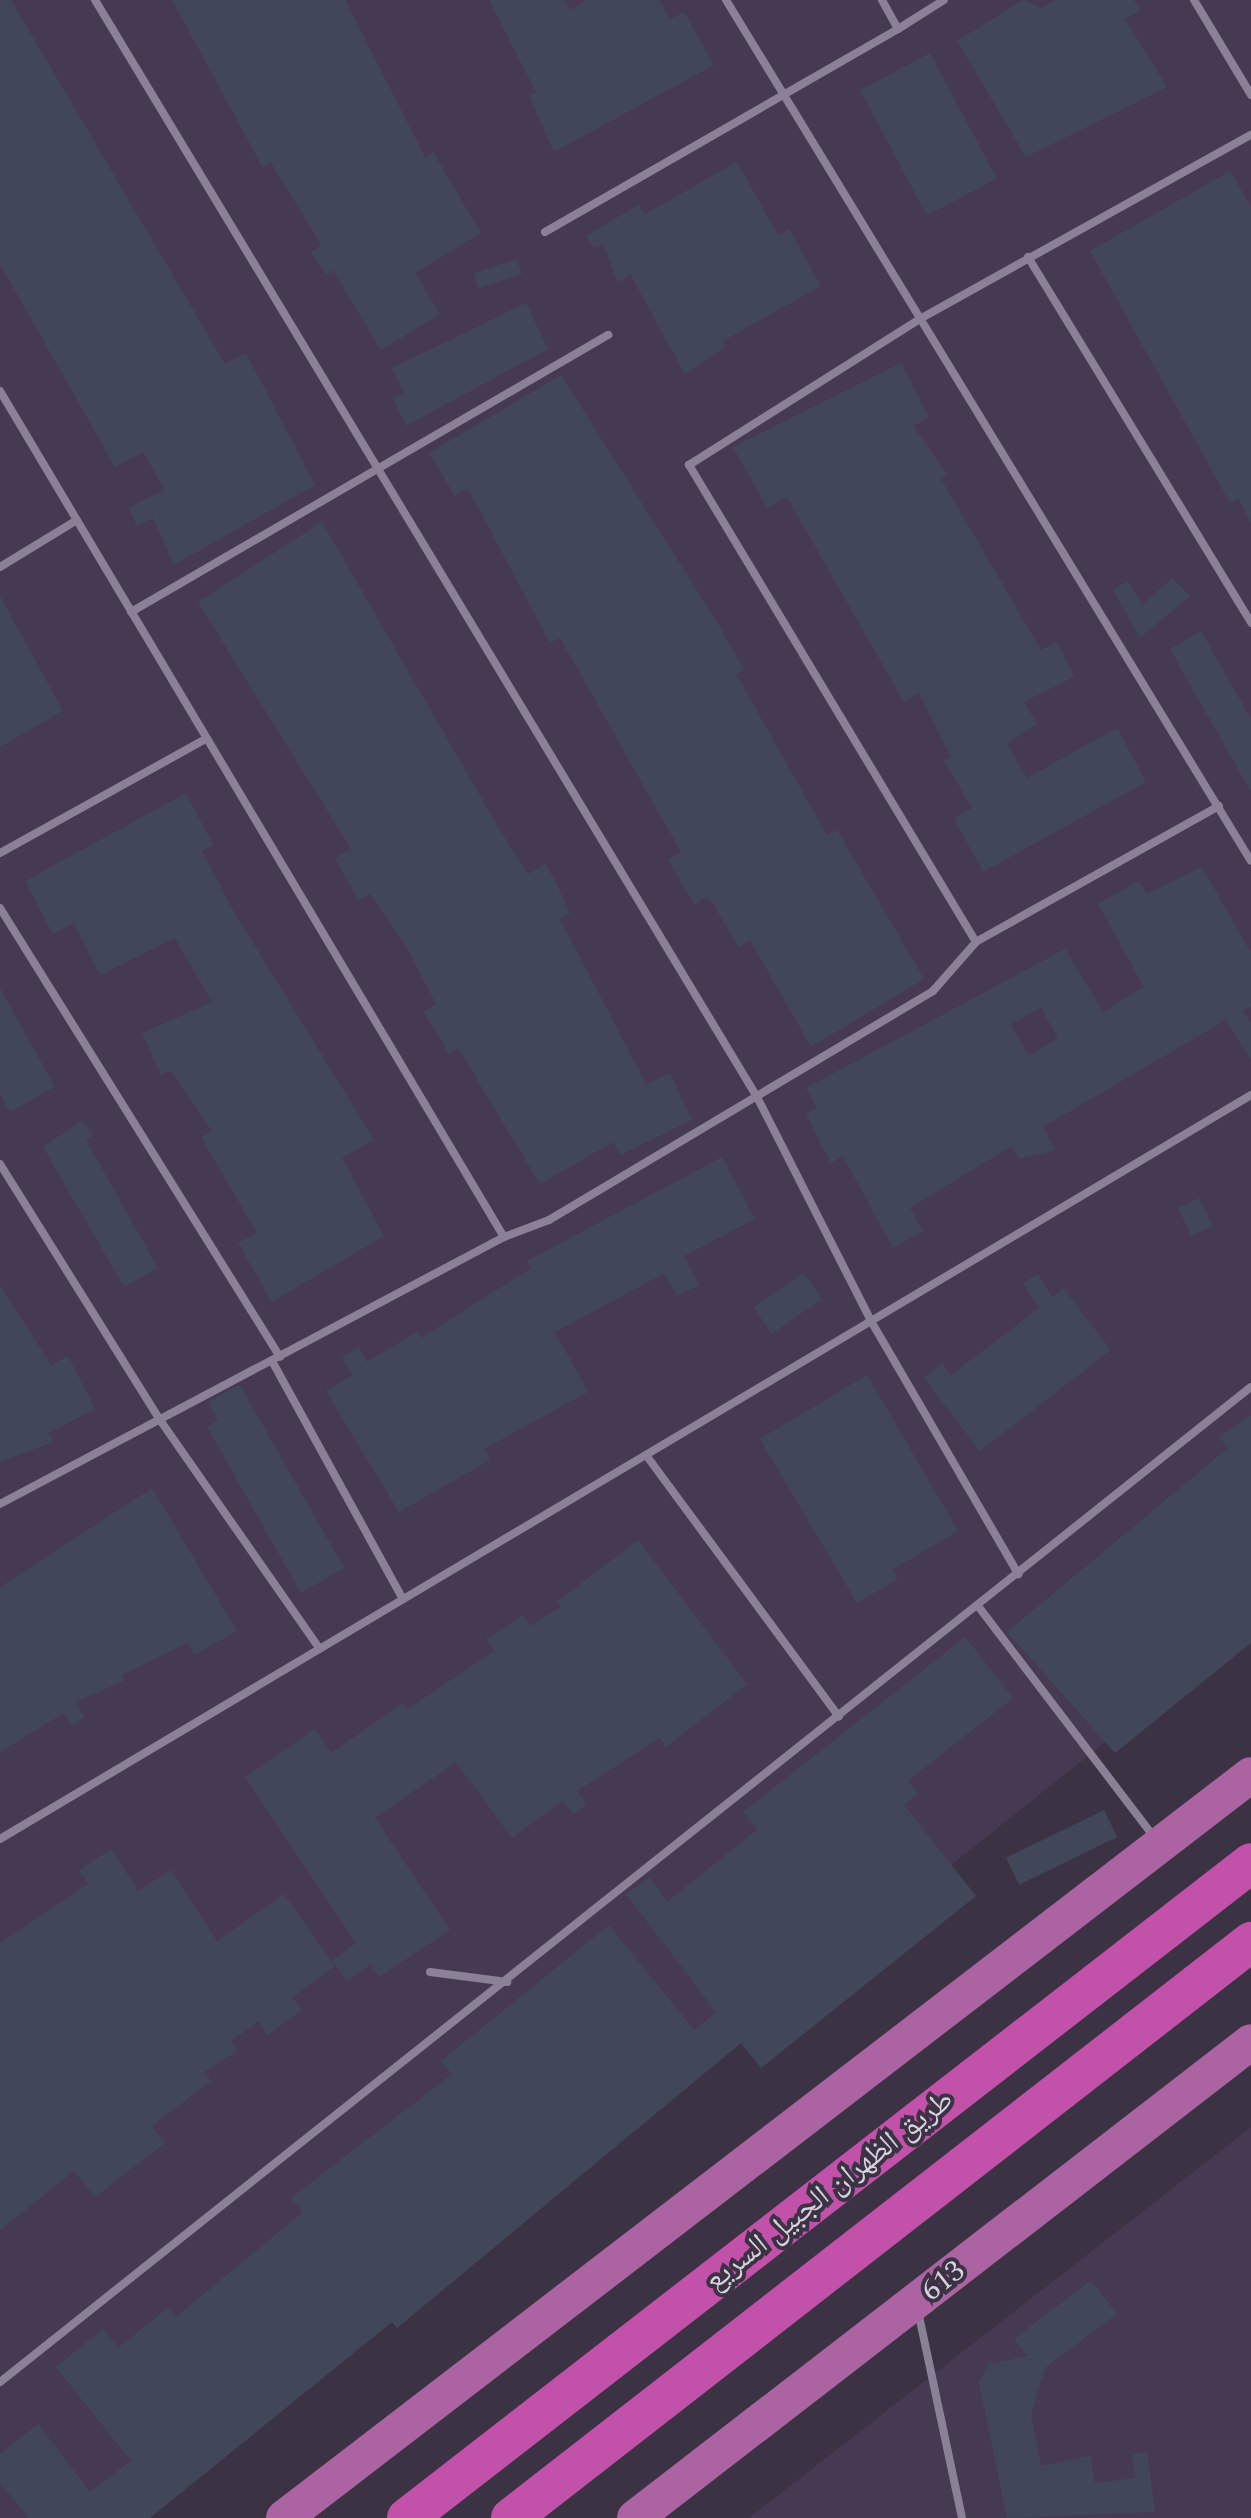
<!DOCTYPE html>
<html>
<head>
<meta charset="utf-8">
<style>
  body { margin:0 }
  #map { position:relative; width:1251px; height:2518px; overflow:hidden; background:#3b3244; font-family:Spectral,"Noto Naskh Arabic",serif }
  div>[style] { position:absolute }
  .built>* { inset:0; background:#463a52 }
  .building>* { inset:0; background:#424659; transform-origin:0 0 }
  .street>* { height:8px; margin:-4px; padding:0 4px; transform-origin:4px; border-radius:4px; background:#8b8196 }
  .primary>* { height:36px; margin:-18px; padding:0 18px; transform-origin:18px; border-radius:18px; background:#ab64a1 }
  .highway>* { height:40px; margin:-20px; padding:0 20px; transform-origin:20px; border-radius:20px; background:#c151a9 }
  span { translate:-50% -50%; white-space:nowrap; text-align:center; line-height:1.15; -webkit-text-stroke:8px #3b3244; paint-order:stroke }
  .street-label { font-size:30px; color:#d8d2de }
</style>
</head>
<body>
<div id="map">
  <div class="built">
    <i style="clip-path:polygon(0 0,1251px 0,1251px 1626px,684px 2078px,106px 2518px,0 2518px)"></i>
    <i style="clip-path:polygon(1251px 2127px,1251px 2518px,749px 2518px)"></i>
  </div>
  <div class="building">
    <i style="clip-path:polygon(0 0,11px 0,225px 364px,246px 353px,315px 485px,174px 565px,153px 518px,137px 526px,129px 507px,165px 490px,143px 452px,115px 467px,0 264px)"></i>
    <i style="clip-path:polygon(172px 0,345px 0,425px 157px,433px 152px,481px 233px,415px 273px,440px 314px,381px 350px,333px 270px,326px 275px,311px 252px,321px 246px,310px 226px,271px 163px,263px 168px)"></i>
    <i style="clip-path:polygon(489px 0,565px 0,570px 10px,587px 0,659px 0,670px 19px,684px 12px,714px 65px,554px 152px,529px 96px,536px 92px)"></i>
    <i style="clip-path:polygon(1023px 0,1042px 8px,1056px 0,1134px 0,1140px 11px,1125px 19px,1167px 87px,1026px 157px,957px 41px)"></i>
    <i style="left:930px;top:53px;width:142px;height:79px;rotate:62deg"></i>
    <i style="clip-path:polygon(737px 162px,778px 235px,789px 229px,821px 286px,723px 341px,726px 347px,685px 374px,630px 274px,618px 283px,603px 244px,594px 248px,586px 236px,638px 205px,645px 214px)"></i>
    <i style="clip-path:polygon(1230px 171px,1251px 207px,1251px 524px,1239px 499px,1230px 503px,1090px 251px)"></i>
    <i style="left:517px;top:259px;width:16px;height:46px;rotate:72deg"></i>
    <i style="clip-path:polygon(526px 303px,548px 349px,406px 426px,393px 398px,404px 393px,392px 368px)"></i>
    <i style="clip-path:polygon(901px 363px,929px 418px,913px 426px,947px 474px,941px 479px,1041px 650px,1057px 642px,1074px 677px,1024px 702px,1037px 724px,1007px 744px,1027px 778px,1117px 728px,1146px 782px,983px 872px,954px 818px,972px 808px,944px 761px,951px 757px,919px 693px,904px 702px,787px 497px,767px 508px,733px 447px)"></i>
    <i style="clip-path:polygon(561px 375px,720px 627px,744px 670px,736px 674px,827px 835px,837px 830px,924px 979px,811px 1047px,750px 940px,739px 947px,708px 896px,694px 905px,668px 860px,681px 852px,560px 638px,550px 643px,468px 488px,455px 496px,429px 453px)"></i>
    <i style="clip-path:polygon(322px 522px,498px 827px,528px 874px,545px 864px,556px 882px,570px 914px,560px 919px,646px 1084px,670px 1073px,692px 1120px,620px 1155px,613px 1142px,540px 1184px,458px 1048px,449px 1054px,424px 1012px,436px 1004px,404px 943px,370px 894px,358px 900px,335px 858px,351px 849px,198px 602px)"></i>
    <i style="clip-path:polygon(1172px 578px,1190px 596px,1140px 638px,1113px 590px,1128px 581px,1142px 605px)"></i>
    <i style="clip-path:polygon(0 596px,63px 711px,0 747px)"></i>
    <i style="clip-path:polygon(1201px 631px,1251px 719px,1251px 792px,1170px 649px)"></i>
    <i style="clip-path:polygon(186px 793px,213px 845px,202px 851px,234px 912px,374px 1140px,342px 1158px,384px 1236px,272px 1302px,238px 1243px,257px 1233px,201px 1137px,212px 1131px,171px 1071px,161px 1075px,142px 1033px,212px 1002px,175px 938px,100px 975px,74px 923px,53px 934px,25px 881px)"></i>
    <i style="clip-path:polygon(evenodd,1202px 867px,1251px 953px,1251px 1007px,1243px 1010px,1251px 1024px,1251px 1060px,1226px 1020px,1043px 1127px,1055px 1150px,1019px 1159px,1012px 1146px,910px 1208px,923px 1231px,893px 1248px,843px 1156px,831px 1163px,822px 1147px,806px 1114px,817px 1108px,806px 1088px,1065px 949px,1103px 1012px,1144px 987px,1098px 904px,1139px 881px,1146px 894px,1202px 867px,1041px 1008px,1058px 1038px,1028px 1056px,1011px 1024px,1041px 1008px)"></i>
    <i style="clip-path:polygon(0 988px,55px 1087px,10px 1112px,0 1095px)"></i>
    <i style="clip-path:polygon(82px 1120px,93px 1135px,86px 1140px,158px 1268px,124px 1287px,43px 1147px)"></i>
    <i style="clip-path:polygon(722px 1157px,755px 1219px,684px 1256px,699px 1285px,677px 1296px,665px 1273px,555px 1332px,588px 1392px,484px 1449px,490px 1460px,399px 1512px,326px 1391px,353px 1375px,342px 1357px,358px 1347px,367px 1362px,417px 1332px,421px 1338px,531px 1268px,527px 1261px)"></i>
    <i style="left:1199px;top:1198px;width:31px;height:23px;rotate:65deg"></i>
    <i style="left:804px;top:1273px;width:32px;height:61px;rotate:56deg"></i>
    <i style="clip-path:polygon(1038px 1274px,1052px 1297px,1063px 1288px,1111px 1350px,980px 1451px,924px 1378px,942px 1363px,951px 1375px,1039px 1308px,1023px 1283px)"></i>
    <i style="clip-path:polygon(0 1285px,51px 1365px,68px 1356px,95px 1409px,49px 1433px,53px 1442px,0 1462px)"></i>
    <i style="clip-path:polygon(867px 1375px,958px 1531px,892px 1570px,898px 1579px,857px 1603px,760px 1439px)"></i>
    <i style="clip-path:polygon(240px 1385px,344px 1568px,301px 1593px,207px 1427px,218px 1420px,208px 1402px)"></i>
    <i style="clip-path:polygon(1251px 1415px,1251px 1643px,1115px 1753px,1007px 1632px,1228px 1448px,1219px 1437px)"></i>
    <i style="clip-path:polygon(152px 1488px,237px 1631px,194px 1655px,188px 1643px,122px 1675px,124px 1681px,75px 1702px,85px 1717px,72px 1725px,64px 1713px,0 1752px,0 1587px)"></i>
    <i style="clip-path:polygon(638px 1540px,747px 1684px,666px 1747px,660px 1738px,577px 1791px,587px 1804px,573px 1814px,563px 1801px,512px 1838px,456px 1762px,375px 1818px,450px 1930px,379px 1977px,371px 1964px,347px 1981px,332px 1961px,356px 1943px,245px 1777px,315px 1729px,331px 1753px,403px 1703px,408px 1709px,494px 1651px,486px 1639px,523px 1615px,530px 1626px,561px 1607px,557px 1602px)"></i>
    <i style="clip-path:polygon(965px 1637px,1013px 1698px,908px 1781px,918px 1794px,904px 1805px,976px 1896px,761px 2068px,741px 2043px,397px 2328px,392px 2322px,150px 2518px,29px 2518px,0 2483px,0 2454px,38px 2424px,90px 2492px,131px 2461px,56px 2367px,103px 2329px,118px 2348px,169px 2307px,176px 2317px,303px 2212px,291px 2198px,452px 2074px,441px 2061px,609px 1925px,694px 2030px,716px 2012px,626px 1894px,650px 1877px,667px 1902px,757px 1830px,743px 1812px)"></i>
    <i style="left:1104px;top:1810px;width:30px;height:109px;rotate:64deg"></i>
    <i style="clip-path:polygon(111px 1849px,138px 1891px,171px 1870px,217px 1941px,284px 1894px,335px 1966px,293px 1997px,302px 2010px,268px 2035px,259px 2021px,231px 2041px,237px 2051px,204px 2072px,211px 2081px,152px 2126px,165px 2143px,95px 2197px,74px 2171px,0 2230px,0 1943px,88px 1884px,79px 1870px)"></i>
    <i style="clip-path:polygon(1091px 2280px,1117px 2314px,1045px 2368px,1031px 2415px,1041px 2466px,1090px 2456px,1095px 2483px,1135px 2478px,1132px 2454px,1147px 2452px,1155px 2512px,1007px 2518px,979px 2383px,989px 2364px,1027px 2356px,1014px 2339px)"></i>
  </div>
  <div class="street">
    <i style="left:95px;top:0;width:1281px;rotate:58.89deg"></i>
    <i style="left:757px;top:1097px;width:251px;rotate:63deg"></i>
    <i style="left:871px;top:1321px;width:293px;rotate:59.8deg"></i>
    <i style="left:726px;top:0;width:1008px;rotate:58.63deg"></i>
    <i style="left:1194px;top:0;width:111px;rotate:59deg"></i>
    <i style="left:898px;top:29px;width:54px;rotate:-32.2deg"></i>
    <i style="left:545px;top:232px;width:407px;rotate:-29.9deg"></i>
    <i style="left:898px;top:29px;width:33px;rotate:-119deg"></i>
    <i style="left:1028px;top:257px;width:429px;rotate:58.6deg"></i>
    <i style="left:0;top:391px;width:985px;rotate:59.22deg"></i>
    <i style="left:504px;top:1237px;width:570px;rotate:152.09deg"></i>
    <i style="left:0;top:567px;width:90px;rotate:-31.4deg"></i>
    <i style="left:131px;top:612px;width:552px;rotate:-30.14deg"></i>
    <i style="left:1219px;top:806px;width:278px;rotate:150.8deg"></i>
    <i style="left:976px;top:942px;width:557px;rotate:-121.03deg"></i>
    <i style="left:689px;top:465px;width:271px;rotate:-32.3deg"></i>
    <i style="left:918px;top:320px;width:381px;rotate:-29.1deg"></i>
    <i style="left:0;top:853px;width:235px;rotate:-29deg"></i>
    <i style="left:0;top:908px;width:529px;rotate:58.05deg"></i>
    <i style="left:0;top:1164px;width:302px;rotate:58deg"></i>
    <i style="left:160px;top:1420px;width:279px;rotate:55.1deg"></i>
    <i style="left:504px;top:1237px;width:48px;rotate:-20.7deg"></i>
    <i style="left:549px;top:1220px;width:447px;rotate:-30.8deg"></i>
    <i style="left:933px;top:991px;width:65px;rotate:-48.7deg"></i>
    <i style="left:272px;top:1361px;width:272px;rotate:61.2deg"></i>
    <i style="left:646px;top:1455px;width:325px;rotate:53.6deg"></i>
    <i style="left:978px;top:1606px;width:290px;rotate:52.7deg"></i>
    <i style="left:0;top:1839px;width:1456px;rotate:-30.74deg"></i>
    <i style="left:430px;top:1972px;width:78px;rotate:7.4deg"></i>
    <i style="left:918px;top:2311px;width:212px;rotate:78deg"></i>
    <i style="left:0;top:2382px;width:1598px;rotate:-38.5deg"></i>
  </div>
  <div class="primary">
    <i style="left:284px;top:2518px;width:1219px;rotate:-37.54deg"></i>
    <i style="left:635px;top:2518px;width:778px;rotate:-37.69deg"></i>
  </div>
  <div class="highway">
    <i style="left:407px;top:2518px;width:1068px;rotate:-37.81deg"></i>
    <i style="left:511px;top:2518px;width:938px;rotate:-37.9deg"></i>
  </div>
  <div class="street-label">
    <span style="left:829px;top:2190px;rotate:-38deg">طريق الظهران الجبيل السريع</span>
    <span style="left:943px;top:2281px;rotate:-38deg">613</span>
  </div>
</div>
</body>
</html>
